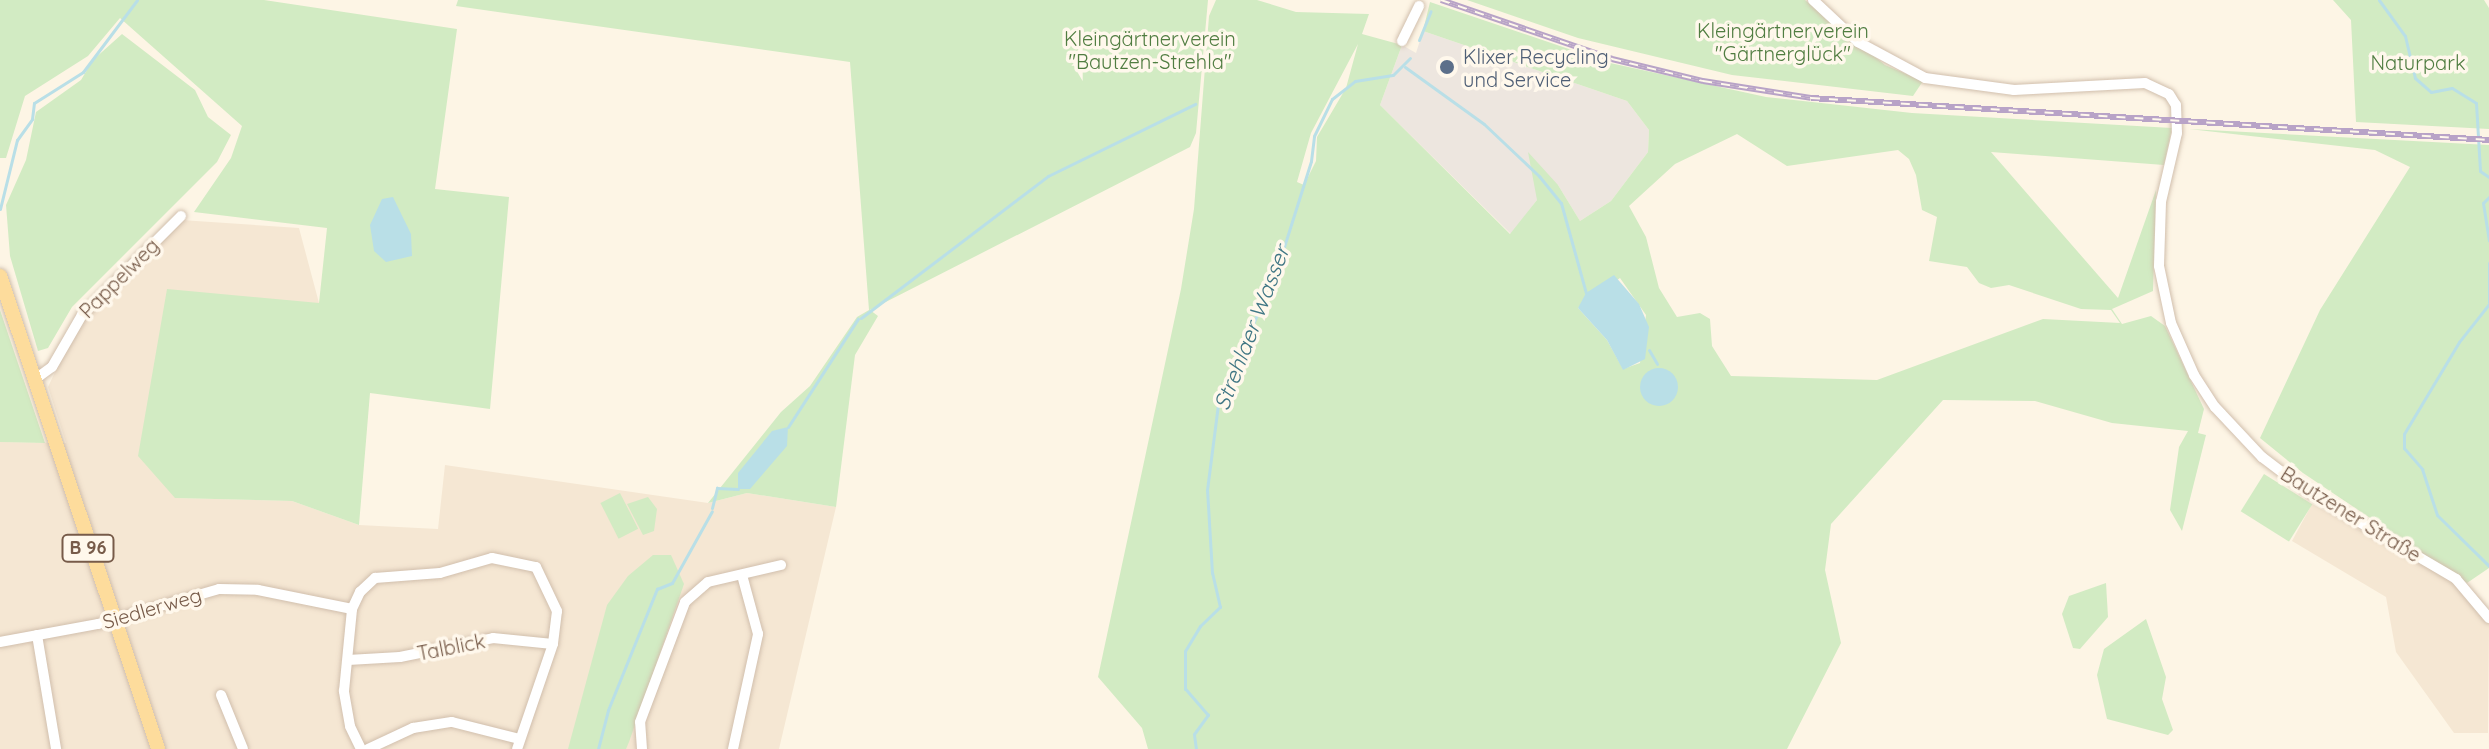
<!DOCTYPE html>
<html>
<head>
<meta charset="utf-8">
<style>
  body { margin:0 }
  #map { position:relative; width:2489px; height:749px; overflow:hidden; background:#fdf5e5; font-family:Quicksand,sans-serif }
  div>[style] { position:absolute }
  .residential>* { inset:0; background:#f5e7d3 }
  .industrial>* { inset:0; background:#ede6df }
  .green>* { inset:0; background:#d2ebc3; transform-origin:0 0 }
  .water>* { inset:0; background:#b9dfe7 }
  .round { border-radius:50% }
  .stream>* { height:3px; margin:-1.5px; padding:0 1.5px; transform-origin:1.5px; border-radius:1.5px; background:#b9dfe7 }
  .roads { filter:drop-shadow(0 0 2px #d1bfad) drop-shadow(0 0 2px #d1bfad) }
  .minor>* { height:10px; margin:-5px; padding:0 5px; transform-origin:5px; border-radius:5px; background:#fff }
  .major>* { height:14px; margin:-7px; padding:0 7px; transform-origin:7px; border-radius:7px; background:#fddc9c }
  .rail>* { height:6px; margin-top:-3px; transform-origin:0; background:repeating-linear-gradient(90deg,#fff8ec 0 9px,#b8a3c7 0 18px); box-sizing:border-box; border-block:2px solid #b8a3c7 }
  .dots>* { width:22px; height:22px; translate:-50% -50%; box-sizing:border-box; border:4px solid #fff8ec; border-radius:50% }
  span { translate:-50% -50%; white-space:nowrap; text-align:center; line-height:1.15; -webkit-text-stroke:7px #fff8ec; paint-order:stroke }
  .shield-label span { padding:2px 6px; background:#fff8ec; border:2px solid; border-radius:6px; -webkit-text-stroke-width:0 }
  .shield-label { font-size:18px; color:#775b49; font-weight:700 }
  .park-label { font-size:20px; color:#507d41 }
  .service-label { font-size:20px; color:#4e5e75 }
  .left { translate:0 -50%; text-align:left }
  .street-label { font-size:20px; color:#775b49 }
  .water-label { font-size:22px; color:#3f7684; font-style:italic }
</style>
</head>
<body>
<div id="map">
  <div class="residential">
    <i style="clip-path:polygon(181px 220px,299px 228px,319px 303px,175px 498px,292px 501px,359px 525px,438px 529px,445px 465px,708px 503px,747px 493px,836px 507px,779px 749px,0 749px,0 442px,66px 443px,48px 387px,77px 326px)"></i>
    <i style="clip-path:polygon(2312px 504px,2442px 575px,2472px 599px,2489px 624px,2488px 733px,2454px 733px,2396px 652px,2386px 597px,2292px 541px)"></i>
  </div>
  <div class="industrial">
    <i style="clip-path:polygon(1423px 31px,1627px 101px,1649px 130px,1648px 152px,1611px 201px,1580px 221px,1558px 185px,1537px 200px,1511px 234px,1380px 105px,1402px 45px,1416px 53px)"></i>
  </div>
  <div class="green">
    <i style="clip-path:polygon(0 0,264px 0,457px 29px,435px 189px,509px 197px,490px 409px,370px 393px,359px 525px,292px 501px,175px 498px,138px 456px,167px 289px,319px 303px,327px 228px,194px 212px,231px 158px,242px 126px,120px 18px,88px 56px,25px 96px,6px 158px,0 158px)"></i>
    <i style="clip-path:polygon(458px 0,1208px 0,1196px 133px,1190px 147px,870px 310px,878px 316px,855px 355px,836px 507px,747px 493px,708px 503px,781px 412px,810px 386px,857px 317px,869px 310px,850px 62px,456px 6px)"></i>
    <i style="clip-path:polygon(evenodd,1216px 0,1257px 0,1296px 12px,1369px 14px,1362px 34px,1402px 45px,1380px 105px,1510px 234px,1537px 200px,1528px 152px,1558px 185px,1580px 221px,1611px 201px,1648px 152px,1649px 130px,1627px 101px,1423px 31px,1430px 2px,1610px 63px,1766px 97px,1912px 113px,2172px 128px,2164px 165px,1991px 152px,2118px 298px,2156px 190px,2153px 291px,2112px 309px,2122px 324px,2151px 316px,2165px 326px,2204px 409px,2198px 433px,2206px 435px,2182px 531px,2170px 510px,2179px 447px,2188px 431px,2112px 423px,2035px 401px,1943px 400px,1831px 524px,1825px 570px,1841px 643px,1787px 749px,1148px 749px,1142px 728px,1098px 677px,1181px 289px,1194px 209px,1209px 16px,1216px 0,1358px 44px,1346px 88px,1317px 137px,1316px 161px,1304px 185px,1297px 182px,1311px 133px,1358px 44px,1216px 0,1737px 134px,1787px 166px,1898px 150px,1909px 159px,1916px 175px,1922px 210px,1937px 217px,1929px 261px,1967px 267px,1979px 283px,1991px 288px,2009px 285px,2081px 309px,2111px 310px,2120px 323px,2043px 319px,1877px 380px,1731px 376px,1712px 346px,1710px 319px,1700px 313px,1677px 317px,1659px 288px,1646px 237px,1629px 206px,1675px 164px,1737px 134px,1216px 0,1620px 278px,1646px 315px,1640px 363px,1623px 369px,1607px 340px,1578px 308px,1620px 278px)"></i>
    <i style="clip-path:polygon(1467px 0,1805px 0,1885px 65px,1923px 81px,1913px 96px,1732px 75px,1578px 38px)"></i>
    <i style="clip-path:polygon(2333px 0,2484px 0,2489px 8px,2489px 129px,2356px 122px,2351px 20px)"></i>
    <i style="clip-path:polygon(122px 34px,195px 90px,208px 117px,231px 135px,217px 162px,72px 307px,48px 348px,38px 351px,10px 256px,6px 205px,26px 160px,36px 112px,81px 80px,93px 60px)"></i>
    <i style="clip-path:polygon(2189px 129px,2489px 145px,2489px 568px,2467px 583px,2303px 473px,2260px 438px,2320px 310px,2410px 167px,2375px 150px)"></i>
    <i style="clip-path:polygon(0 310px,45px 443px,46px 443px,0 442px)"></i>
    <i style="left:2264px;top:474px;width:57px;height:44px;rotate:32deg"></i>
    <i style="left:620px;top:493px;width:40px;height:22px;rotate:63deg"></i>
    <i style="clip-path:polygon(648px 497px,657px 509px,654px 531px,643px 535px,627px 504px)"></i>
    <i style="clip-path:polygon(653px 555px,671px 555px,684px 584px,629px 742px,626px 749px,568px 749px,607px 605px,628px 576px)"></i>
    <i style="clip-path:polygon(2106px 583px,2108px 617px,2080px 649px,2073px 648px,2062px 614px,2069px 596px)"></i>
    <i style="clip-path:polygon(2146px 619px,2166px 677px,2162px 699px,2173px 730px,2168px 735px,2107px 719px,2097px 675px,2104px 649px)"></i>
  </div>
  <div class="water">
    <i style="clip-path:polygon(393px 197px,411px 234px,412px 256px,386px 262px,374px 251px,370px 225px,382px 199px)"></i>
    <i style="clip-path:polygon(1614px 275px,1639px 304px,1649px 327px,1645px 359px,1623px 370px,1607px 340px,1578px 308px,1586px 293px)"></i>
    <i class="round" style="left:1640px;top:368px;width:38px;height:38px"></i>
    <i style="clip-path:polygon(788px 427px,787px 446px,750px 489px,738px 489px,738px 473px,772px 431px)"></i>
  </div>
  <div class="stream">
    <i style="left:2379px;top:0;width:44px;rotate:54.2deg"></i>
    <i style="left:2405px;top:36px;width:43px;rotate:76.6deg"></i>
    <i style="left:2415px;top:78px;width:21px;rotate:41deg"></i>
    <i style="left:2431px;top:92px;width:21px;rotate:-11deg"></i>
    <i style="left:2452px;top:88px;width:28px;rotate:32deg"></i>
    <i style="left:2476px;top:103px;width:68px;rotate:86.6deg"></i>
    <i style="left:2480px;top:171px;width:11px;rotate:34deg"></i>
    <i style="left:1419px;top:40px;width:31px;rotate:-68deg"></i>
    <i style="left:1405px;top:67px;width:97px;rotate:35.8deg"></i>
    <i style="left:1484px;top:124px;width:76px;rotate:43.4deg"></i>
    <i style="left:1539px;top:176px;width:35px;rotate:51deg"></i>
    <i style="left:1561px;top:203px;width:93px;rotate:74.5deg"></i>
    <i style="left:2489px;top:197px;width:8px;rotate:135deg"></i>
    <i style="left:2483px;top:203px;width:38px;rotate:81deg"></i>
    <i style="left:0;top:209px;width:71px;rotate:-76.2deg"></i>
    <i style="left:17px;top:140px;width:26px;rotate:-54deg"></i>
    <i style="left:32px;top:119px;width:16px;rotate:-83deg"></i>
    <i style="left:34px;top:103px;width:58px;rotate:-32.3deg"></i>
    <i style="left:83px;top:72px;width:90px;rotate:-53.1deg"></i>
    <i style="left:2489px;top:263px;width:39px;rotate:90deg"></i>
    <i style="left:2489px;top:304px;width:48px;rotate:128.3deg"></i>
    <i style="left:2459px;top:342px;width:107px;rotate:120.9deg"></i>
    <i style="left:2404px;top:434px;width:14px;rotate:90deg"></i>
    <i style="left:2404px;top:448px;width:28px;rotate:49deg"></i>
    <i style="left:2422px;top:469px;width:48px;rotate:71.9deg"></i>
    <i style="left:2437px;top:515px;width:73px;rotate:44.4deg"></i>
    <i style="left:861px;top:318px;width:235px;rotate:-37.2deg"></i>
    <i style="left:1048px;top:176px;width:164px;rotate:-26.1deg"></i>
    <i style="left:1649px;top:350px;width:16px;rotate:60deg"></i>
    <i style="left:788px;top:427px;width:129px;rotate:-57.1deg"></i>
    <i style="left:712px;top:508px;width:21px;rotate:-76deg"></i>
    <i style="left:717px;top:488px;width:21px;rotate:3deg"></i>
    <i style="left:598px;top:749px;width:40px;rotate:-75.6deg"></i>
    <i style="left:608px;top:710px;width:131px;rotate:-68deg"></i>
    <i style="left:657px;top:589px;width:16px;rotate:-22deg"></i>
    <i style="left:672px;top:583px;width:82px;rotate:-60.9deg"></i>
    <i style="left:1196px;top:749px;width:15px;rotate:-98deg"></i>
    <i style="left:1194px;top:734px;width:24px;rotate:-54deg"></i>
    <i style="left:1208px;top:715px;width:35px;rotate:-131deg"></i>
    <i style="left:1185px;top:689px;width:38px;rotate:-90deg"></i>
    <i style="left:1185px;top:651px;width:29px;rotate:-59deg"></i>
    <i style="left:1200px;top:626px;width:28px;rotate:-44deg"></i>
    <i style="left:1220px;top:607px;width:35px;rotate:-103deg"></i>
    <i style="left:1212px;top:573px;width:83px;rotate:-93.4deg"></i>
    <i style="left:1207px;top:490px;width:87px;rotate:-82.7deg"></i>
    <i style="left:1218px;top:404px;width:147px;rotate:-66.4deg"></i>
    <i style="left:1277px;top:269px;width:113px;rotate:-72.5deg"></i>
    <i style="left:1311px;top:161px;width:25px;rotate:-83deg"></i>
    <i style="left:1314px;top:136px;width:41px;rotate:-64.1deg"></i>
    <i style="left:1332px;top:99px;width:29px;rotate:-38deg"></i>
    <i style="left:1355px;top:81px;width:38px;rotate:-9deg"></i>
    <i style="left:1393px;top:75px;width:24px;rotate:-45deg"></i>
  </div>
  <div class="roads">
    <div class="minor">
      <i style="left:1813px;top:0;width:62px;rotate:43deg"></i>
      <i style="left:1858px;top:42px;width:76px;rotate:28.2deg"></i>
      <i style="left:1925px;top:78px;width:90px;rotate:7.7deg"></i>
      <i style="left:2014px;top:90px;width:131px;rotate:-3.1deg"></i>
      <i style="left:2145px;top:83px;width:26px;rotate:25deg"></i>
      <i style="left:2169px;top:94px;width:13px;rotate:58deg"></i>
      <i style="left:2176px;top:105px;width:28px;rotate:88deg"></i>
      <i style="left:2177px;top:133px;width:71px;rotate:103.1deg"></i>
      <i style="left:2161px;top:202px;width:64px;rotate:91.8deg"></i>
      <i style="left:2159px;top:266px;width:58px;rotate:78.1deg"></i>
      <i style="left:2171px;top:323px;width:57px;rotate:66.1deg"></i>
      <i style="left:2194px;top:375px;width:38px;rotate:57deg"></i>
      <i style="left:2215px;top:407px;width:69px;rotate:46.8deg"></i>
      <i style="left:2262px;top:457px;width:58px;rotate:37.3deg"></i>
      <i style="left:2308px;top:492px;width:172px;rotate:30.4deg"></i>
      <i style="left:2456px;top:579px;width:51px;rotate:49.8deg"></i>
      <i style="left:1402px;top:41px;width:39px;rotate:-64deg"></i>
      <i style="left:34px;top:380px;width:22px;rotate:-36deg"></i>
      <i style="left:52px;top:367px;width:60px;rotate:-60deg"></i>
      <i style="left:82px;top:315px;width:140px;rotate:-45deg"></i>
      <i style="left:37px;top:635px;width:116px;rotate:80.5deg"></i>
      <i style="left:0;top:642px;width:100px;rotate:-10.4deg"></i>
      <i style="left:98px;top:624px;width:126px;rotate:-16.1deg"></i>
      <i style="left:219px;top:589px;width:39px;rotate:1deg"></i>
      <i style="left:258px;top:590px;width:96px;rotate:11.4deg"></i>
      <i style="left:348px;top:660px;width:52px;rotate:-3.3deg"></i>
      <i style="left:400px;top:657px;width:95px;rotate:-11.5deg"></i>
      <i style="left:493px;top:638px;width:60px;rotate:5.7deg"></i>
      <i style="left:221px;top:695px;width:58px;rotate:67.8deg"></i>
      <i style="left:361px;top:749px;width:25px;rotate:-116deg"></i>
      <i style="left:350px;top:726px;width:36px;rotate:-100deg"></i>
      <i style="left:344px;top:691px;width:82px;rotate:-84.4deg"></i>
      <i style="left:352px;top:609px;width:19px;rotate:-65deg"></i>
      <i style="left:360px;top:592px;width:21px;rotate:-43deg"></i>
      <i style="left:375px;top:578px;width:65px;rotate:-4.4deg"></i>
      <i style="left:440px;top:573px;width:54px;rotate:-16.1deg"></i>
      <i style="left:492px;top:558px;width:45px;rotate:11.6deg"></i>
      <i style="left:536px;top:567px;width:49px;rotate:64.5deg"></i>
      <i style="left:557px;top:611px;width:33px;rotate:97deg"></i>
      <i style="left:553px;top:644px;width:111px;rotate:108.9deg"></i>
      <i style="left:368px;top:749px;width:50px;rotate:-25deg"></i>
      <i style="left:413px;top:728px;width:39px;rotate:-9deg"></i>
      <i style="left:452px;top:722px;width:69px;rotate:14.2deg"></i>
      <i style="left:642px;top:749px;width:27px;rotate:-94deg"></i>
      <i style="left:640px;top:722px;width:128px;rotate:-69.4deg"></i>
      <i style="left:685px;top:602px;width:30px;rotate:-41deg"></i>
      <i style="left:708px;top:582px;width:75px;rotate:-13.1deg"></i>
      <i style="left:733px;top:749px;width:118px;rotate:-77.7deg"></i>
      <i style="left:758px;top:634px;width:61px;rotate:-105.2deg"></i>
    </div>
    <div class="major">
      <i style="left:0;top:276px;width:499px;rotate:71.5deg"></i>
    </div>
  </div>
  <div class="rail">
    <i style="left:1441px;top:0;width:181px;rotate:19deg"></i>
    <i style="left:1612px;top:59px;width:94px;rotate:13.6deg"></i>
    <i style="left:1703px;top:81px;width:109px;rotate:8.9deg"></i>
    <i style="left:1811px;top:98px;width:679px;rotate:3.54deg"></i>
  </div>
  <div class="dots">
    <i style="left:1447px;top:67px;background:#5c6f8a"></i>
  </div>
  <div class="shield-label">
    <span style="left:88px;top:548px">B 96</span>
  </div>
  <div class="park-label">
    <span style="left:1783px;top:42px">Kleingärtnerverein<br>"Gärtnerglück"</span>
    <span style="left:1150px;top:50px">Kleingärtnerverein<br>"Bautzen-Strehla"</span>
    <span style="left:2418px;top:62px">Naturpark</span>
  </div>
  <div class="service-label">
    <span class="left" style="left:1463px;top:68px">Klixer Recycling<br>und Service</span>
  </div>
  <div class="street-label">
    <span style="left:119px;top:278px;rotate:-45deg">Pappelweg</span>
    <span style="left:2351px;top:514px;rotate:32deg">Bautzener Straße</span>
    <span style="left:152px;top:608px;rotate:-16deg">Siedlerweg</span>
    <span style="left:451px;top:647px;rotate:-11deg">Talblick</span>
  </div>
  <div class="water-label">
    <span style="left:1252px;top:328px;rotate:-69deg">Strehlaer Wasser</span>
  </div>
</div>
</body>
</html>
